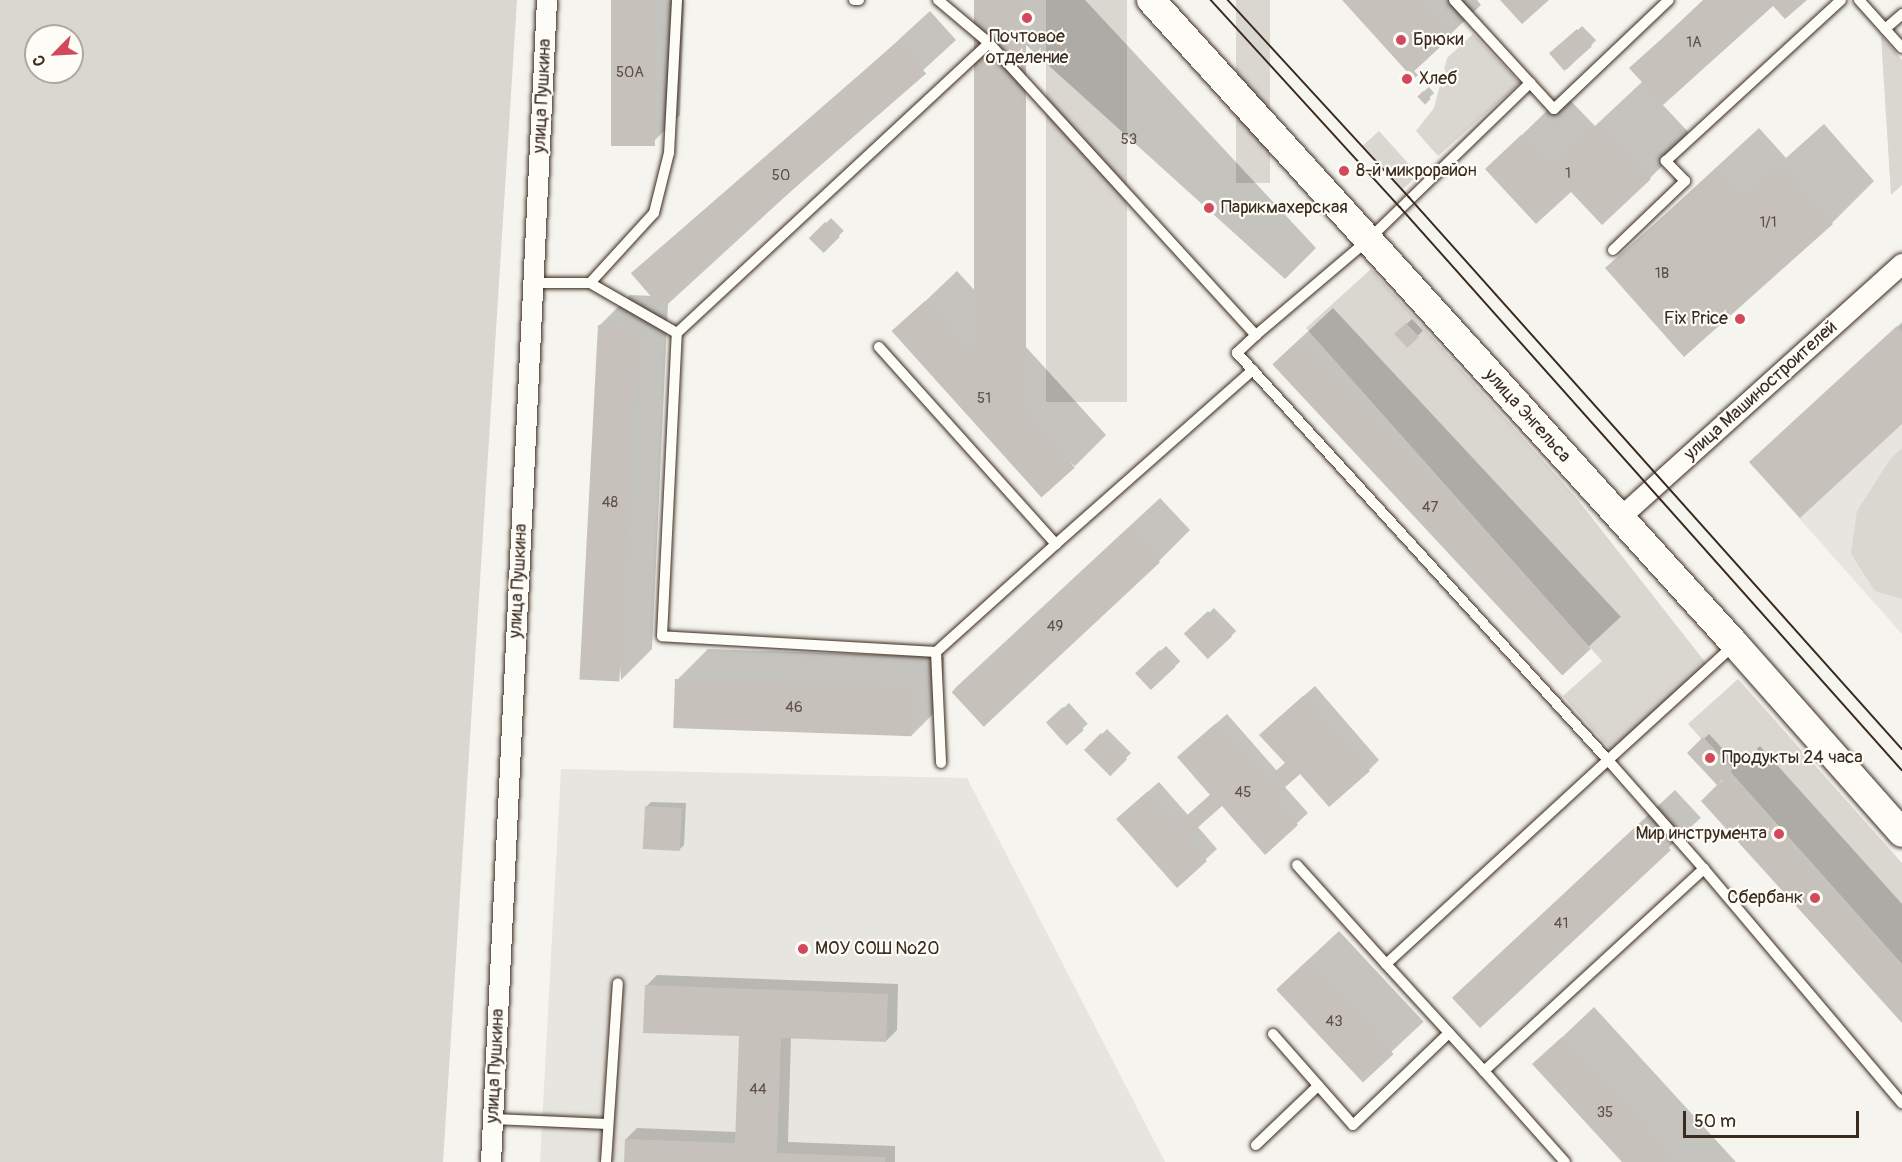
<!DOCTYPE html>
<html>
<head>
<meta charset="utf-8">
<style>
  body { margin:0 }
  #map { position:relative; width:1902px; height:1162px; overflow:hidden; background:#f5f4ee; font-family:Pangolin,sans-serif }
  div>[style] { position:absolute }
  .built>* { inset:0; background:#e7e5df }
  .green>* { inset:0; background:#dad6d0; transform-origin:0 0 }
  .shadow>* { inset:0; background:#0003; transform-origin:0 0 }
  .building>* { inset:0; background:#c7c1bb; transform-origin:0 0 }
  .roads { filter:drop-shadow(0 0 2px #3b2a1e) drop-shadow(0 0 2px #3b2a1e) }
  .lane>* { height:10px; margin:-5px; padding:0 5px; transform-origin:5px; border-radius:5px; background:#fdfcf7 }
  .street>* { height:20px; margin:-10px; padding:0 10px; transform-origin:10px; border-radius:10px; background:#fdfcf7 }
  .secondary>* { height:28px; margin:-14px; padding:0 14px; transform-origin:14px; border-radius:14px; background:#fdfcf7 }
  .tram>* { height:1.5px; margin:-0.75px; padding:0 0.75px; transform-origin:0.75px; border-radius:0.75px; background:#3b2a1e }
  .dots>* { width:16px; height:16px; translate:-50% -50%; box-sizing:border-box; border:3px solid #fdfcf7; border-radius:50% }
  span { translate:-50% -50%; white-space:nowrap; text-align:center; line-height:1.15; -webkit-text-stroke:4.5px #fdfcf7; paint-order:stroke }
  .number-label { font-size:15px; color:#5e5045 }
  .number-label span { -webkit-text-stroke-width:0 }
  .poi-label { font-size:18px; color:#3b2a1e }
  .left { translate:0 -50%; text-align:left }
  .right { translate:-100% -50%; text-align:right }
  .street-label { font-size:18px; color:#3b2a1e }
  .north { position:absolute; left:24px; top:24px; width:60px; height:60px; box-sizing:border-box; background:#fdfcf7; border:2px solid #afa8a0; border-radius:50%; rotate:246deg; font-size:16px; font-weight:700; line-height:24px; text-align:center; color:#3b2a1e }
  .north::after { content:''; display:block; margin:auto; width:21px; height:27px; background:#d1495b; clip-path:polygon(50% 0,100% 100%,50% 72%,0 100%) }
  .scale { position:absolute; left:1683px; top:1111px; width:176px; height:27px; box-sizing:border-box; border:3px solid #3b2a1e; border-top:0; padding-left:8px; font-size:18px; line-height:21px; white-space:nowrap; color:#3b2a1e; -webkit-text-stroke:4px #fdfcf7; paint-order:stroke }
</style>
</head>
<body>
<div id="map">
  <div class="built">
    <i style="clip-path:polygon(1902px 321px,1902px 634px,1749px 462px)"></i>
    <i style="clip-path:polygon(561px 769px,967px 778px,1165px 1162px,540px 1162px)"></i>
  </div>
  <div class="green">
    <i style="clip-path:polygon(evenodd,0 0,517px 0,443px 1162px,0 1162px,0 0,36px 36px,72px 36px,72px 72px,36px 72px,36px 36px)"></i>
    <i style="left:1046px;top:0;width:81px;height:402px"></i>
    <i style="left:1236px;top:0;width:34px;height:183px"></i>
    <i style="clip-path:polygon(1473px 34px,1520px 83px,1438px 156px,1416px 131px,1434px 108px,1447px 58px)"></i>
    <i style="clip-path:polygon(1881px 36px,1902px 60px,1902px 185px,1891px 195px)"></i>
    <i style="left:1379px;top:131px;width:59px;height:22px;rotate:48deg"></i>
    <i style="clip-path:polygon(1371px 269px,1574px 495px,1709px 667px,1611px 750px,1563px 696px,1602px 661px,1306px 328px)"></i>
    <i style="clip-path:polygon(1902px 448px,1902px 599px,1875px 591px,1851px 554px,1857px 511px,1891px 458px)"></i>
    <i style="clip-path:polygon(1738px 679px,1902px 863px,1902px 964px,1688px 724px)"></i>
  </div>
  <div class="shadow">
    <i style="clip-path:polygon(612px 0,684px 0,680px 115px,649px 146px)"></i>
    <i style="clip-path:polygon(976px 0,1085px 0,1316px 248px,1285px 279px)"></i>
    <i style="clip-path:polygon(1344px 0,1477px 0,1481px 5px,1413px 70px,1418px 75px,1408px 84px,1402px 78px,1409px 71px)"></i>
    <i style="clip-path:polygon(1703px 0,1804px 0,1773px 4px,1662px 104px,1692px 136px,1650px 178px,1571px 190px,1487px 169px,1564px 94px,1595px 126px,1643px 81px,1631px 68px)"></i>
    <i style="clip-path:polygon(930px 11px,956px 40px,668px 304px,652px 649px,621px 680px,599px 326px,630px 295px,653px 296px,638px 279px)"></i>
    <i style="left:1582px;top:26px;width:20px;height:42px;rotate:45deg"></i>
    <i style="left:1429px;top:87px;width:8px;height:13px;rotate:50deg"></i>
    <i style="clip-path:polygon(1824px 124px,1874px 181px,1832px 223px,1684px 355px,1607px 268px,1759px 128px,1786px 158px)"></i>
    <i style="left:831px;top:218px;width:18px;height:29px;rotate:45deg"></i>
    <i style="clip-path:polygon(957px 271px,1106px 435px,1075px 466px,894px 331px)"></i>
    <i style="left:1333px;top:308px;width:422px;height:82px;rotate:47deg"></i>
    <i style="left:1412px;top:319px;width:16px;height:21px;rotate:47deg"></i>
    <i style="clip-path:polygon(1902px 323px,1902px 422px,1751px 462px)"></i>
    <i style="clip-path:polygon(1160px 498px,1190px 530px,1159px 561px,952px 691px)"></i>
    <i style="left:1214px;top:608px;width:32px;height:38px;rotate:46deg"></i>
    <i style="left:1166px;top:646px;width:21px;height:40px;rotate:47deg"></i>
    <i style="clip-path:polygon(708px 649px,944px 657px,942px 705px,911px 736px,677px 680px)"></i>
    <i style="clip-path:polygon(1315px 686px,1379px 760px,1369px 770px,1300px 772px,1284px 786px,1308px 813px,1265px 853px,1222px 804px,1197px 826px,1217px 849px,1177px 885px,1129px 808px,1159px 782px,1188px 815px,1211px 794px,1189px 747px,1227px 714px,1277px 771px,1286px 762px,1272px 724px)"></i>
    <i style="left:1069px;top:703px;width:28px;height:29px;rotate:48deg"></i>
    <i style="left:1107px;top:729px;width:34px;height:30px;rotate:45deg"></i>
    <i style="clip-path:polygon(1709px 734px,1738px 765px,1760px 746px,1902px 904px,1902px 1021px,1723px 780px,1689px 753px)"></i>
    <i style="left:1675px;top:790px;width:38px;height:304px;rotate:47deg"></i>
    <i style="clip-path:polygon(651px 802px,686px 803px,684px 845px,679px 850px,646px 807px)"></i>
    <i style="left:1339px;top:931px;width:124px;height:85px;rotate:47deg"></i>
    <i style="clip-path:polygon(657px 975px,898px 984px,897px 1030px,886px 1041px,791px 1037px,788px 1142px,895px 1146px,895px 1162px,625px 1162px,626px 1139px,637px 1128px,737px 1132px,740px 1035px,646px 986px)"></i>
    <i style="clip-path:polygon(1594px 1007px,1736px 1162px,1624px 1162px,1534px 1064px)"></i>
  </div>
  <div class="building">
    <i style="left:611px;top:0;width:44px;height:146px"></i>
    <i style="left:974px;top:0;width:52px;height:417px"></i>
    <i style="clip-path:polygon(1342px 0,1417px 0,1451px 37px,1410px 75px)"></i>
    <i style="clip-path:polygon(1500px 0,1549px 0,1522px 24px)"></i>
    <i style="clip-path:polygon(1705px 0,1807px 0,1785px 19px,1773px 6px,1663px 105px,1629px 68px)"></i>
    <i style="left:1577px;top:29px;width:23px;height:37px;rotate:49deg"></i>
    <i style="left:898px;top:41px;width:43px;height:354px;rotate:49deg"></i>
    <i style="left:1406px;top:72px;width:12px;height:8px;rotate:48deg"></i>
    <i style="left:1423px;top:91px;width:11px;height:8px;rotate:45deg"></i>
    <i style="clip-path:polygon(1599px 123px,1651px 179px,1602px 225px,1571px 192px,1536px 224px,1485px 169px,1521px 135px,1552px 167px)"></i>
    <i style="clip-path:polygon(1781px 165px,1833px 224px,1684px 357px,1605px 268px,1716px 169px,1743px 199px)"></i>
    <i style="left:825px;top:222px;width:21px;height:23px;rotate:45deg"></i>
    <i style="left:925px;top:301px;width:224px;height:45px;rotate:48deg"></i>
    <i style="left:1406px;top:323px;width:19px;height:16px;rotate:47deg"></i>
    <i style="left:598px;top:325px;width:40px;height:355px;rotate:3deg"></i>
    <i style="clip-path:polygon(1897px 326px,1902px 332px,1902px 424px,1800px 518px,1749px 462px)"></i>
    <i style="left:1301px;top:338px;width:425px;height:39px;rotate:47deg"></i>
    <i style="left:1128px;top:528px;width:47px;height:241px;rotate:47deg"></i>
    <i style="left:1208px;top:611px;width:35px;height:33px;rotate:47deg"></i>
    <i style="left:1160px;top:650px;width:23px;height:34px;rotate:47deg"></i>
    <i style="left:675px;top:679px;width:238px;height:49px;rotate:2deg"></i>
    <i style="clip-path:polygon(1303px 696px,1370px 771px,1329px 807px,1300px 774px,1274px 797px,1298px 825px,1265px 855px,1222px 806px,1187px 837px,1207px 861px,1177px 888px,1116px 819px,1147px 792px,1176px 825px,1210px 795px,1177px 757px,1215px 724px,1265px 780px,1285px 763px,1259px 735px)"></i>
    <i style="left:1063px;top:707px;width:31px;height:23px;rotate:48deg"></i>
    <i style="left:1101px;top:733px;width:37px;height:24px;rotate:45deg"></i>
    <i style="clip-path:polygon(1703px 737px,1733px 769px,1718px 784px,1728px 776px,1902px 969px,1902px 1023px,1701px 801px,1717px 785px,1687px 753px)"></i>
    <i style="left:645px;top:806px;width:37px;height:43px;rotate:3deg"></i>
    <i style="left:1643px;top:820px;width:41px;height:261px;rotate:47deg"></i>
    <i style="left:1307px;top:961px;width:127px;height:42px;rotate:47deg"></i>
    <i style="clip-path:polygon(645px 985px,888px 994px,886px 1042px,781px 1038px,777px 1153px,885px 1157px,885px 1162px,624px 1162px,625px 1139px,735px 1143px,739px 1036px,643px 1033px)"></i>
    <i style="clip-path:polygon(1562px 1037px,1677px 1162px,1622px 1162px,1532px 1064px)"></i>
  </div>
  <div class="roads">
    <div class="lane">
      <i style="left:854px;top:0;width:5px"></i>
      <i style="left:938px;top:0;width:67px;rotate:40.1deg"></i>
      <i style="left:989px;top:43px;width:396px;rotate:47.6deg"></i>
      <i style="left:1256px;top:335px;width:26px;rotate:137deg"></i>
      <i style="left:1237px;top:353px;width:551px;rotate:47.65deg"></i>
      <i style="left:1608px;top:760px;width:301px;rotate:137.4deg"></i>
      <i style="left:1386px;top:964px;width:145px;rotate:47.5deg"></i>
      <i style="left:1454px;top:0;width:148px;rotate:47.5deg"></i>
      <i style="left:1554px;top:109px;width:158px;rotate:-43.5deg"></i>
      <i style="left:1859px;top:0;width:64px;rotate:48.1deg"></i>
      <i style="left:1885px;top:29px;width:23px;rotate:-41deg"></i>
      <i style="left:1613px;top:250px;width:100px;rotate:-43.8deg"></i>
      <i style="left:1685px;top:181px;width:28px;rotate:-134deg"></i>
      <i style="left:1666px;top:161px;width:238px;rotate:-42.6deg"></i>
      <i style="left:534px;top:283px;width:56px"></i>
      <i style="left:590px;top:283px;width:95px;rotate:-47.6deg"></i>
      <i style="left:654px;top:213px;width:62px;rotate:-76deg"></i>
      <i style="left:669px;top:153px;width:153px;rotate:-87deg"></i>
      <i style="left:590px;top:283px;width:100px;rotate:29.9deg"></i>
      <i style="left:1256px;top:335px;width:147px;rotate:-40.3deg"></i>
      <i style="left:1368px;top:240px;width:226px;rotate:-44.1deg"></i>
      <i style="left:879px;top:347px;width:265px;rotate:48.1deg"></i>
      <i style="left:1056px;top:544px;width:161px;rotate:138deg"></i>
      <i style="left:936px;top:652px;width:274px;rotate:-176.7deg"></i>
      <i style="left:662px;top:636px;width:303px;rotate:-87.2deg"></i>
      <i style="left:677px;top:333px;width:426px;rotate:-42.9deg"></i>
      <i style="left:1056px;top:544px;width:263px;rotate:-41.5deg"></i>
      <i style="left:936px;top:652px;width:111px;rotate:87.4deg"></i>
      <i style="left:1297px;top:865px;width:133px;rotate:48deg"></i>
      <i style="left:1704px;top:869px;width:307px;rotate:49.8deg"></i>
      <i style="left:1273px;top:1034px;width:121px;rotate:48.7deg"></i>
      <i style="left:1353px;top:1125px;width:133px;rotate:-43.8deg"></i>
      <i style="left:493px;top:1119px;width:115px;rotate:2.5deg"></i>
      <i style="left:1256px;top:1145px;width:86px;rotate:-43.6deg"></i>
      <i style="left:606px;top:1162px;width:179px;rotate:-86.2deg"></i>
      <i style="left:1565px;top:1162px;width:122px;rotate:-131.7deg"></i>
      <i style="left:1484px;top:1071px;width:299px;rotate:-42.6deg"></i>
      <i style="left:1704px;top:869px;width:145px;rotate:-131.4deg"></i>
      <i style="left:1608px;top:760px;width:172px;rotate:-42.4deg"></i>
    </div>
    <div class="street">
      <i style="left:1620px;top:518px;width:380px;rotate:-42deg"></i>
      <i style="left:491px;top:1162px;width:1163px;rotate:-87.24deg"></i>
    </div>
    <div class="secondary">
      <i style="left:1151px;top:0;width:869px;rotate:47.8deg"></i>
      <i style="left:1735px;top:644px;width:252px;rotate:48.5deg"></i>
    </div>
  </div>
  <div class="tram">
    <i style="left:1211px;top:0;width:280px;rotate:47.6deg"></i>
    <i style="left:1400px;top:207px;width:754px;rotate:48.28deg"></i>
    <i style="left:1228px;top:0;width:268px;rotate:47.4deg"></i>
    <i style="left:1409px;top:197px;width:740px;rotate:48.23deg"></i>
  </div>
  <div class="dots">
    <i style="left:1027px;top:18px;background:#d1495b"></i>
    <i style="left:1401px;top:40px;background:#d1495b"></i>
    <i style="left:1407px;top:79px;background:#d1495b"></i>
    <i style="left:1344px;top:171px;background:#d1495b"></i>
    <i style="left:1209px;top:208px;background:#d1495b"></i>
    <i style="left:1740px;top:319px;background:#d1495b"></i>
    <i style="left:1710px;top:758px;background:#d1495b"></i>
    <i style="left:1779px;top:834px;background:#d1495b"></i>
    <i style="left:1815px;top:898px;background:#d1495b"></i>
    <i style="left:803px;top:949px;background:#d1495b"></i>
  </div>
  <div class="number-label">
    <span style="left:1694px;top:43px">1А</span>
    <span style="left:630px;top:73px">50А</span>
    <span style="left:1129px;top:140px">53</span>
    <span style="left:1568px;top:174px">1</span>
    <span style="left:781px;top:176px">50</span>
    <span style="left:1768px;top:223px">1/1</span>
    <span style="left:1662px;top:274px">1В</span>
    <span style="left:984px;top:399px">51</span>
    <span style="left:610px;top:503px">48</span>
    <span style="left:1430px;top:508px">47</span>
    <span style="left:1055px;top:627px">49</span>
    <span style="left:794px;top:708px">46</span>
    <span style="left:1243px;top:793px">45</span>
    <span style="left:1561px;top:924px">41</span>
    <span style="left:1334px;top:1022px">43</span>
    <span style="left:758px;top:1090px">44</span>
    <span style="left:1605px;top:1113px">35</span>
  </div>
  <div class="poi-label">
    <span style="left:1027px;top:48px">Почтовое<br>отделение</span>
    <span class="left" style="left:1413px;top:40px">Брюки</span>
    <span class="left" style="left:1419px;top:79px">Хлеб</span>
    <span class="left" style="left:1356px;top:171px">8-й микрорайон</span>
    <span class="left" style="left:1221px;top:208px">Парикмахерская</span>
    <span class="right" style="left:1728px;top:319px">Fix Price</span>
    <span class="left" style="left:1722px;top:758px">Продукты 24 часа</span>
    <span class="right" style="left:1767px;top:834px">Мир инструмента</span>
    <span class="right" style="left:1803px;top:898px">Сбербанк</span>
    <span class="left" style="left:815px;top:949px">МОУ СОШ №20</span>
  </div>
  <div class="street-label">
    <span style="left:543px;top:96px;rotate:-87deg">улица Пушкина</span>
    <span style="left:1761px;top:391px;rotate:-42deg">улица Машиностроителей</span>
    <span style="left:1527px;top:416px;rotate:48deg">улица Энгельса</span>
    <span style="left:519px;top:581px;rotate:-87deg">улица Пушкина</span>
    <span style="left:496px;top:1066px;rotate:-87deg">улица Пушкина</span>
  </div>
  <div class="north">С</div>
  <div class="scale">50 m</div>
</div>
</body>
</html>
